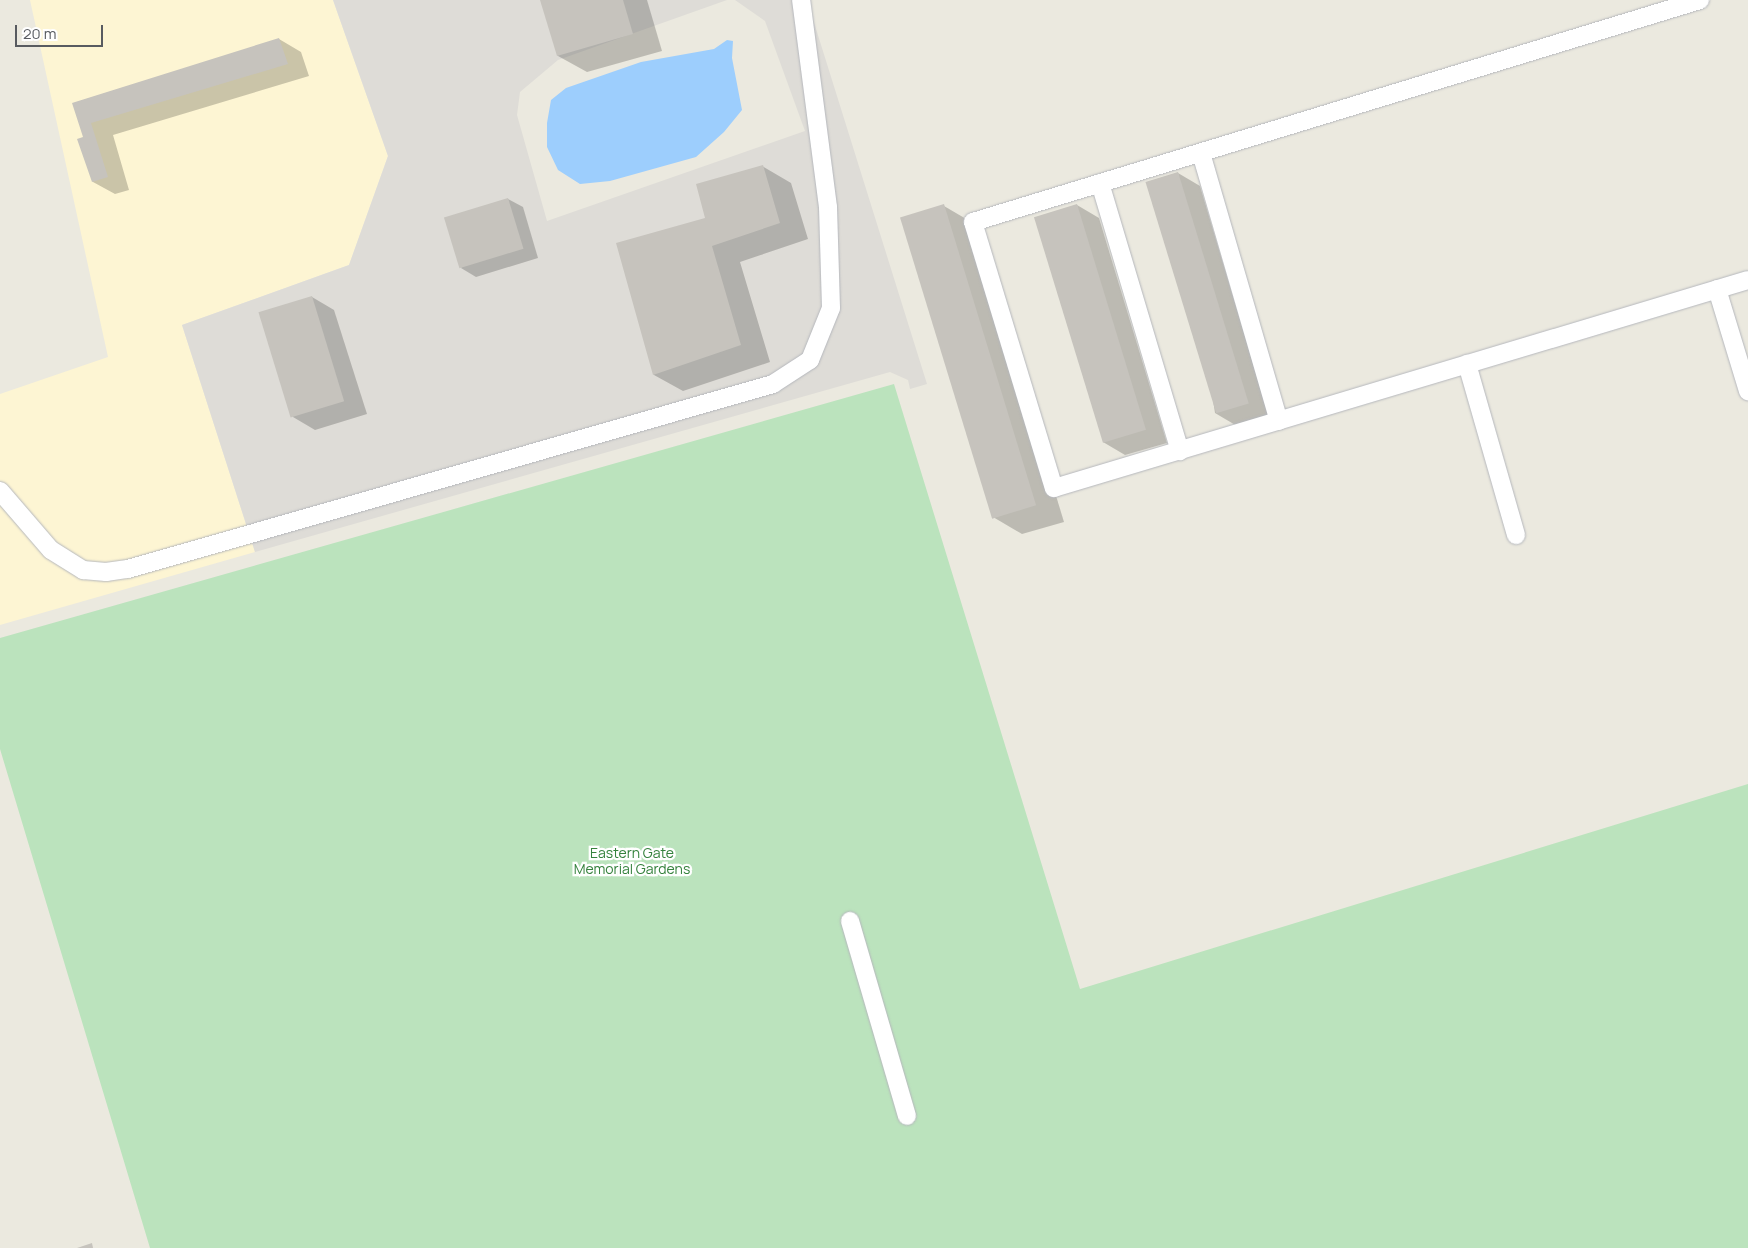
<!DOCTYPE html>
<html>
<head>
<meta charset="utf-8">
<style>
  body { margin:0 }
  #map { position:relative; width:1748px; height:1248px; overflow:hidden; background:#ebe9df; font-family:Manrope,sans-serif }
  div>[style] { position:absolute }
  .commercial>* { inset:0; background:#fdf5d3 }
  .industrial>* { inset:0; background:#dedcd7 }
  .green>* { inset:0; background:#bbe3bd }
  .water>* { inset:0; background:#9dcefd }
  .shadow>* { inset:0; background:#0003 }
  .building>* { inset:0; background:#c6c3bd; transform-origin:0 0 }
  .roads { filter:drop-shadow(0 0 1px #b5b7bc) drop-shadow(0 0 1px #b5b7bc) }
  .service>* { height:18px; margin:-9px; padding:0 9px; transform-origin:9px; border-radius:9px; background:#fff }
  span { translate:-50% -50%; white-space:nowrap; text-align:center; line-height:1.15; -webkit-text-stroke:4.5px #fff; paint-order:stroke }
  .park-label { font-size:14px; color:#35823d }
  .scale { position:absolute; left:15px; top:25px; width:88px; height:22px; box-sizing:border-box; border:2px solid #585b60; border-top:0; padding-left:6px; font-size:15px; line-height:18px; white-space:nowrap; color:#585b60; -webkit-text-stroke:4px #fff; paint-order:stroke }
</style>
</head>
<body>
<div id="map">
  <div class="commercial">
    <i style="clip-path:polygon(30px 0,333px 0,388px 156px,349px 265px,182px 325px,255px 552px,0 625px,0 394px,108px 357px)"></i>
  </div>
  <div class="industrial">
    <i style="clip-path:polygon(333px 0,727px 0,558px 60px,520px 92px,517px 115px,547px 221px,805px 131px,765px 21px,735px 0,807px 0,927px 384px,910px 389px,908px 380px,890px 372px,255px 552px,182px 325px,349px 265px,388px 156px)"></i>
  </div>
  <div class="green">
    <i style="clip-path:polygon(894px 384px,1080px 989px,1748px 784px,1748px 1248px,150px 1248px,0 749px,0 638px)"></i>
  </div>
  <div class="water">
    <i style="clip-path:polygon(727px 40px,733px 41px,732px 58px,742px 110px,724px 132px,696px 157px,610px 181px,580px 184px,558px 170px,547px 147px,547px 123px,551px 100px,566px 88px,641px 62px,714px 49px)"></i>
  </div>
  <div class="shadow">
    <i style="clip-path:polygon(542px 0,647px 0,662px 51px,587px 72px,558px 56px)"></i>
    <i style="clip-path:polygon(279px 39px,301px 52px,309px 76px,113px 135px,129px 190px,115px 194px,93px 182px,85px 137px,74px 103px)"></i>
    <i style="clip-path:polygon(762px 166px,791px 183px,808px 239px,740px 262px,770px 362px,683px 391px,654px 375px,618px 244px,706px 219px)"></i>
    <i style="clip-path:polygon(1178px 173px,1200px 186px,1269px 417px,1237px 426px,1215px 413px)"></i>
    <i style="clip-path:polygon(508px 199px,523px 207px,538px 258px,476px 277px,461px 268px)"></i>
    <i style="clip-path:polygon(1077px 205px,1099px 218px,1167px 443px,1125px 455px,1103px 442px)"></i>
    <i style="clip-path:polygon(944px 206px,973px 223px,1064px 522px,1022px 534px,993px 517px)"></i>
    <i style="clip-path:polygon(312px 297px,334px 310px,367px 414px,315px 430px,293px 417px)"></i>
  </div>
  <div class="building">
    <i style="clip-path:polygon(540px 0,623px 0,633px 34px,557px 56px)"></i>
    <i style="clip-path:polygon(279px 38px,288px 64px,91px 123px,108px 177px,92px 182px,77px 139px,83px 137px,72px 103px)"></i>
    <i style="clip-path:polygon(763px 165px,780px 223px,712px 246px,741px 345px,653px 375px,616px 243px,705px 218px,696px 184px)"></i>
    <i style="left:1178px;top:172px;width:242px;height:34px;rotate:73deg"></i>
    <i style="left:508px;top:198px;width:53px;height:67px;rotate:73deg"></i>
    <i style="left:944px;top:204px;width:315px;height:46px;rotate:73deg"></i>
    <i style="left:1077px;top:204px;width:236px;height:45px;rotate:73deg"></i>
    <i style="left:312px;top:296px;width:110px;height:56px;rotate:73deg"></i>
    <i style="clip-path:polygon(92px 1243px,93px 1248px,77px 1248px)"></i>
  </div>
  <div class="roads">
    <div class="service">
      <i style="left:1700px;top:0;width:760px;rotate:163.02deg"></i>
      <i style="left:973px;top:222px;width:278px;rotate:73.1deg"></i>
      <i style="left:1054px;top:488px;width:724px;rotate:-16.68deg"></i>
      <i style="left:1201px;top:153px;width:279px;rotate:73.8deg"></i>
      <i style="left:1100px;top:183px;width:280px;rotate:73.4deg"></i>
      <i style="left:1717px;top:289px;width:107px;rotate:73.1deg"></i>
      <i style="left:1467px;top:364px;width:178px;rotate:74deg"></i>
      <i style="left:0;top:491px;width:78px;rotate:49.2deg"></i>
      <i style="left:51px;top:550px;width:38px;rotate:32deg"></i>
      <i style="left:83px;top:570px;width:23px;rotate:5deg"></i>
      <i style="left:106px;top:572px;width:22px;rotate:-8deg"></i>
      <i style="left:128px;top:569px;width:671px;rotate:-16deg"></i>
      <i style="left:773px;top:384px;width:44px;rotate:-33deg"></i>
      <i style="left:810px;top:360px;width:56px;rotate:-68deg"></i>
      <i style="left:831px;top:308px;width:101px;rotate:-91.7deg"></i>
      <i style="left:828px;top:207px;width:209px;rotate:-97.4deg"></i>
      <i style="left:850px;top:921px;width:203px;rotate:73.7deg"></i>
    </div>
  </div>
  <div class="park-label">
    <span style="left:632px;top:861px">Eastern Gate<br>Memorial Gardens</span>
  </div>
  <div class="scale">20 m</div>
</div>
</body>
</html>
